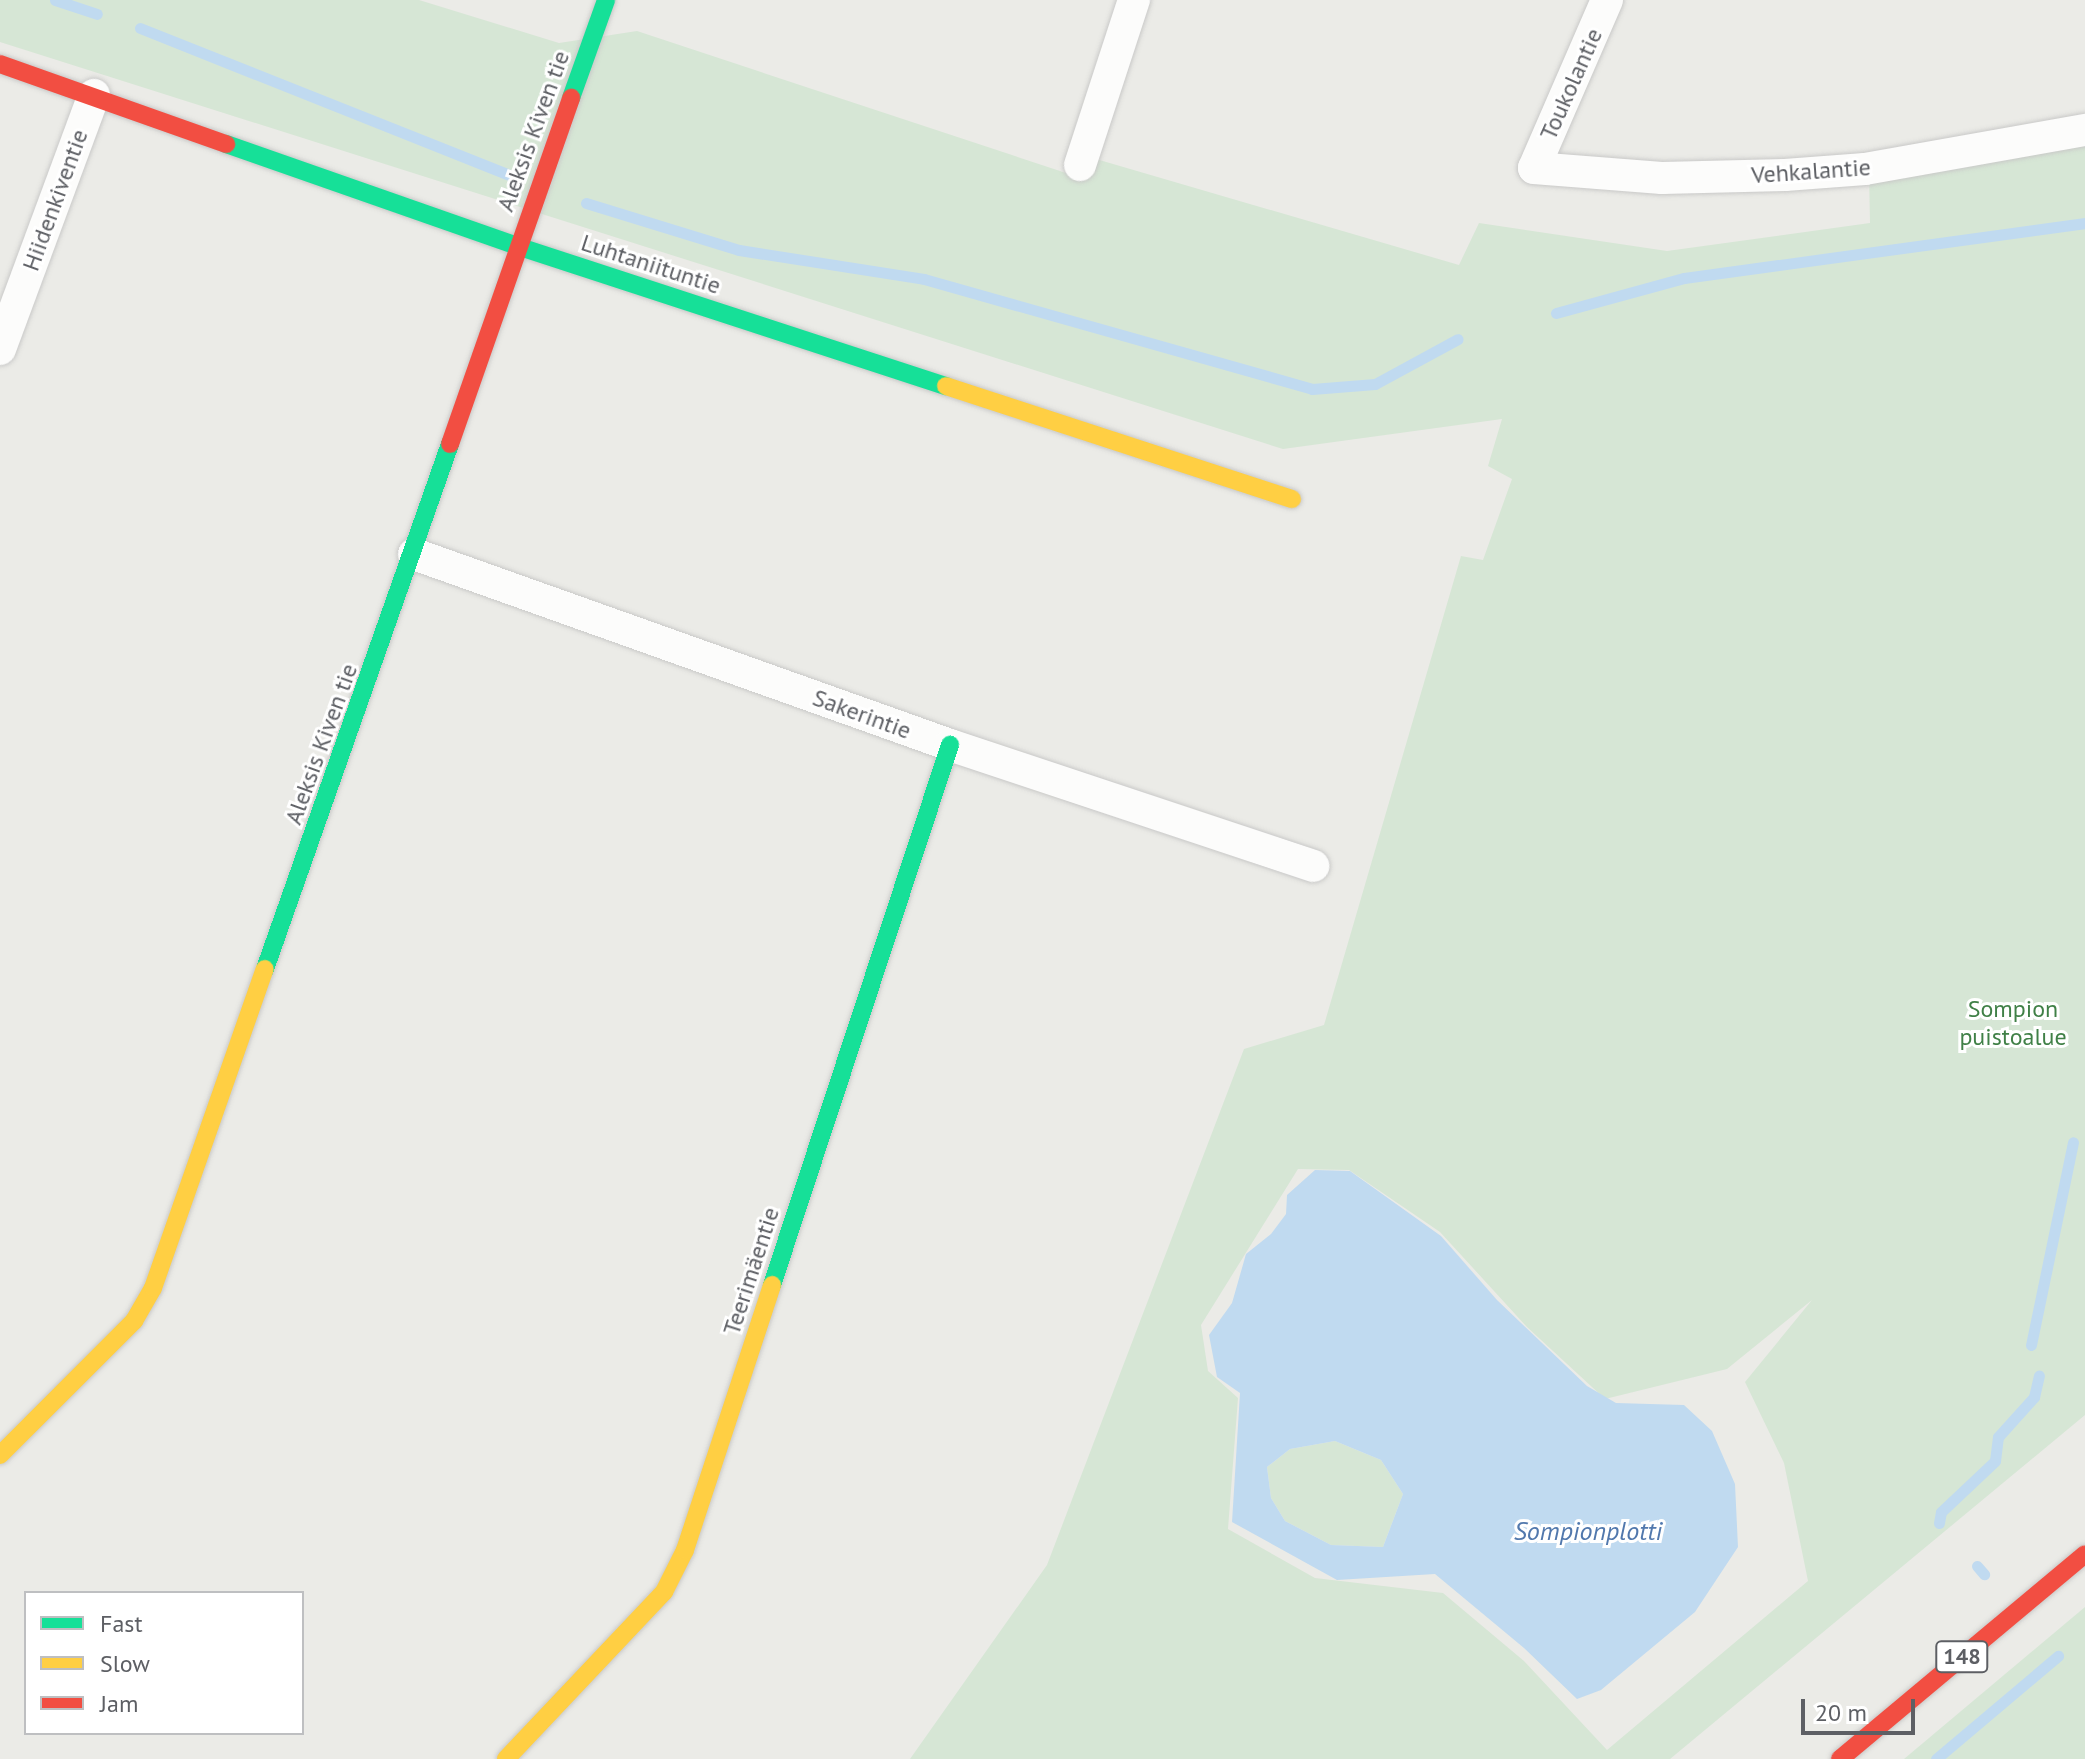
<!DOCTYPE html>
<html>
<head>
<meta charset="utf-8">
<style>
  body { margin:0 }
  #map { position:relative; width:2085px; height:1759px; overflow:hidden; background:#ebebe7; font-family:"PT Sans",sans-serif }
  div>[style] { position:absolute }
  .green>* { inset:0; background:#d6e6d5 }
  .water>* { inset:0; background:#c0daf0 }
  .stream>* { height:11px; margin:-5.5px; padding:0 5.5px; transform-origin:5.5px; border-radius:5.5px; background:#c0daf0 }
  .roads { filter:drop-shadow(0 0 2px #c9c9c8) drop-shadow(0 0 2px #c9c9c8) }
  .street>* { height:32px; margin:-16px; padding:0 16px; transform-origin:16px; border-radius:16px; background:#fcfcfb }
  .fast>* { height:18px; margin:-9px; padding:0 9px; transform-origin:9px; border-radius:9px; background:#16e098 }
  .slow>* { height:18px; margin:-9px; padding:0 9px; transform-origin:9px; border-radius:9px; background:#ffcf43 }
  .jam>* { height:18px; margin:-9px; padding:0 9px; transform-origin:9px; border-radius:9px; background:#f24e42 }
  span { translate:-50% -50%; white-space:nowrap; text-align:center; line-height:1.15; -webkit-text-stroke:6px #fff; paint-order:stroke }
  .shield-label span { padding:2px 6px; background:#fff; border:2px solid; border-radius:6px; -webkit-text-stroke-width:0 }
  .shield-label { font-size:22px; color:#5d5f64; font-weight:700 }
  .street-label { font-size:24px; color:#5d5f64 }
  .park-label { font-size:24px; color:#408047 }
  .water-label { font-size:26px; color:#5178ad; font-style:italic }
  .legend { position:absolute; left:24px; top:1591px; width:280px; height:144px; box-sizing:border-box; background:#fff; border:2px solid #bebfc1; margin:0; padding:10px 14px; list-style:none; font-size:24px; color:#5d5f64 }
  .legend li { display:flex; align-items:center; gap:16px; height:40px }
  .legend b { width:40px; border:2px solid #bebfc1 }
  .scale { position:absolute; left:1801px; top:1699px; width:114px; height:36px; box-sizing:border-box; border:4px solid #5d5f64; border-top:0; padding-left:10px; font-size:24px; line-height:28px; white-space:nowrap; color:#5d5f64; -webkit-text-stroke:6px #fff; paint-order:stroke }
</style>
</head>
<body>
<div id="map">
  <div class="green">
    <i style="clip-path:polygon(evenodd,0 0,419px 0,559px 43px,637px 31px,1066px 173px,1096px 159px,1459px 265px,1479px 223px,1667px 251px,1870px 223px,1869px 173px,2085px 140px,2085px 1415px,1670px 1759px,910px 1759px,1047px 1565px,1244px 1049px,1324px 1025px,1461px 556px,1483px 560px,1512px 479px,1488px 466px,1502px 419px,1283px 449px,0 42px,0 0,1298px 1169px,1349px 1170px,1440px 1232px,1527px 1327px,1605px 1399px,1727px 1369px,1812px 1300px,1745px 1382px,1784px 1463px,1808px 1581px,1607px 1750px,1524px 1661px,1443px 1593px,1315px 1578px,1228px 1529px,1238px 1398px,1208px 1371px,1201px 1325px,1298px 1169px)"></i>
    <i style="clip-path:polygon(1335px 1441px,1381px 1460px,1403px 1494px,1383px 1547px,1331px 1545px,1285px 1521px,1271px 1498px,1267px 1467px,1290px 1449px)"></i>
    <i style="clip-path:polygon(2085px 1607px,2085px 1759px,1904px 1759px)"></i>
  </div>
  <div class="water">
    <i style="clip-path:polygon(evenodd,1315px 1170px,1350px 1171px,1441px 1236px,1497px 1300px,1587px 1386px,1616px 1403px,1684px 1405px,1712px 1431px,1735px 1484px,1738px 1547px,1695px 1612px,1601px 1690px,1577px 1699px,1524px 1648px,1435px 1574px,1337px 1580px,1232px 1522px,1240px 1393px,1217px 1377px,1209px 1335px,1232px 1303px,1246px 1254px,1271px 1234px,1286px 1214px,1287px 1195px,1315px 1170px,1335px 1441px,1381px 1460px,1403px 1494px,1383px 1547px,1331px 1545px,1285px 1521px,1271px 1498px,1267px 1467px,1290px 1449px,1335px 1441px)"></i>
  </div>
  <div class="stream">
    <i style="left:55px;top:0;width:44px;rotate:18.4deg"></i>
    <i style="left:140px;top:28px;width:399px;rotate:21.7deg"></i>
    <i style="left:586px;top:203px;width:160px;rotate:17.1deg"></i>
    <i style="left:739px;top:250px;width:187px;rotate:8.9deg"></i>
    <i style="left:924px;top:279px;width:403px;rotate:15.8deg"></i>
    <i style="left:1312px;top:389px;width:63px;rotate:-4.5deg"></i>
    <i style="left:1375px;top:384px;width:94px;rotate:-28.5deg"></i>
    <i style="left:1556px;top:313px;width:133px;rotate:-15.3deg"></i>
    <i style="left:1684px;top:278px;width:405px;rotate:-7.8deg"></i>
    <i style="left:2031px;top:1345px;width:207px;rotate:-78.3deg"></i>
    <i style="left:1939px;top:1523px;width:11px;rotate:-80deg"></i>
    <i style="left:1941px;top:1512px;width:74px;rotate:-43.4deg"></i>
    <i style="left:1995px;top:1461px;width:24px;rotate:-83deg"></i>
    <i style="left:1998px;top:1437px;width:54px;rotate:-48deg"></i>
    <i style="left:2034px;top:1397px;width:22px;rotate:-77deg"></i>
    <i style="left:1977px;top:1566px;width:11px;rotate:49deg"></i>
    <i style="left:1936px;top:1759px;width:160px;rotate:-40.2deg"></i>
  </div>
  <div class="roads">
    <div class="street">
      <i style="left:1607px;top:0;width:183px;rotate:113.5deg"></i>
      <i style="left:1534px;top:168px;width:128px;rotate:4.5deg"></i>
      <i style="left:1662px;top:178px;width:123px;rotate:-1.4deg"></i>
      <i style="left:1785px;top:175px;width:80px;rotate:-4.3deg"></i>
      <i style="left:1865px;top:169px;width:223px;rotate:-10.1deg"></i>
      <i style="left:1080px;top:165px;width:174px;rotate:-71.9deg"></i>
      <i style="left:0;top:349px;width:271px;rotate:-69.7deg"></i>
      <i style="left:414px;top:554px;width:569px;rotate:19.61deg"></i>
      <i style="left:950px;top:745px;width:383px;rotate:18.4deg"></i>
    </div>
    <div class="fast">
      <i style="left:571px;top:98px;width:104px;rotate:-70.3deg"></i>
      <i style="left:226px;top:144px;width:308px;rotate:19.3deg"></i>
      <i style="left:517px;top:246px;width:451px;rotate:18.1deg"></i>
      <i style="left:265px;top:969px;width:557px;rotate:-70.59deg"></i>
      <i style="left:772px;top:1285px;width:569px;rotate:-71.76deg"></i>
    </div>
    <div class="slow">
      <i style="left:946px;top:386px;width:364px;rotate:18.1deg"></i>
      <i style="left:0;top:1455px;width:190px;rotate:-45deg"></i>
      <i style="left:134px;top:1321px;width:38px;rotate:-60deg"></i>
      <i style="left:153px;top:1288px;width:338px;rotate:-70.7deg"></i>
      <i style="left:506px;top:1759px;width:230px;rotate:-46.6deg"></i>
      <i style="left:664px;top:1592px;width:47px;rotate:-63.4deg"></i>
      <i style="left:685px;top:1550px;width:279px;rotate:-71.8deg"></i>
    </div>
    <div class="jam">
      <i style="left:0;top:64px;width:240px;rotate:19.5deg"></i>
      <i style="left:450px;top:444px;width:367px;rotate:-70.7deg"></i>
      <i style="left:1840px;top:1759px;width:319px;rotate:-39.9deg"></i>
    </div>
  </div>
  <div class="shield-label">
    <span style="left:1962px;top:1657px">148</span>
  </div>
  <div class="street-label">
    <span style="left:1571px;top:84px;rotate:-66deg">Toukolantie</span>
    <span style="left:533px;top:131px;rotate:-70deg">Aleksis Kiven tie</span>
    <span style="left:1811px;top:171px;rotate:-4deg">Vehkalantie</span>
    <span style="left:55px;top:200px;rotate:-70deg">Hiidenkiventie</span>
    <span style="left:651px;top:264px;rotate:18deg">Luhtaniituntie</span>
    <span style="left:862px;top:714px;rotate:20deg">Sakerintie</span>
    <span style="left:321px;top:744px;rotate:-70deg">Aleksis Kiven tie</span>
    <span style="left:751px;top:1271px;rotate:-72deg">Teerimäentie</span>
  </div>
  <div class="park-label">
    <span style="left:2013px;top:1023px">Sompion<br>puistoalue</span>
  </div>
  <div class="water-label">
    <span style="left:1588px;top:1531px">Sompionplotti</span>
  </div>
  <ul class="legend">
  <li><b style="height:10px;background:#16e098"></b>Fast</li>
  <li><b style="height:10px;background:#ffcf43"></b>Slow</li>
  <li><b style="height:10px;background:#f24e42"></b>Jam</li>
  </ul>
  <div class="scale">20 m</div>
</div>
</body>
</html>
